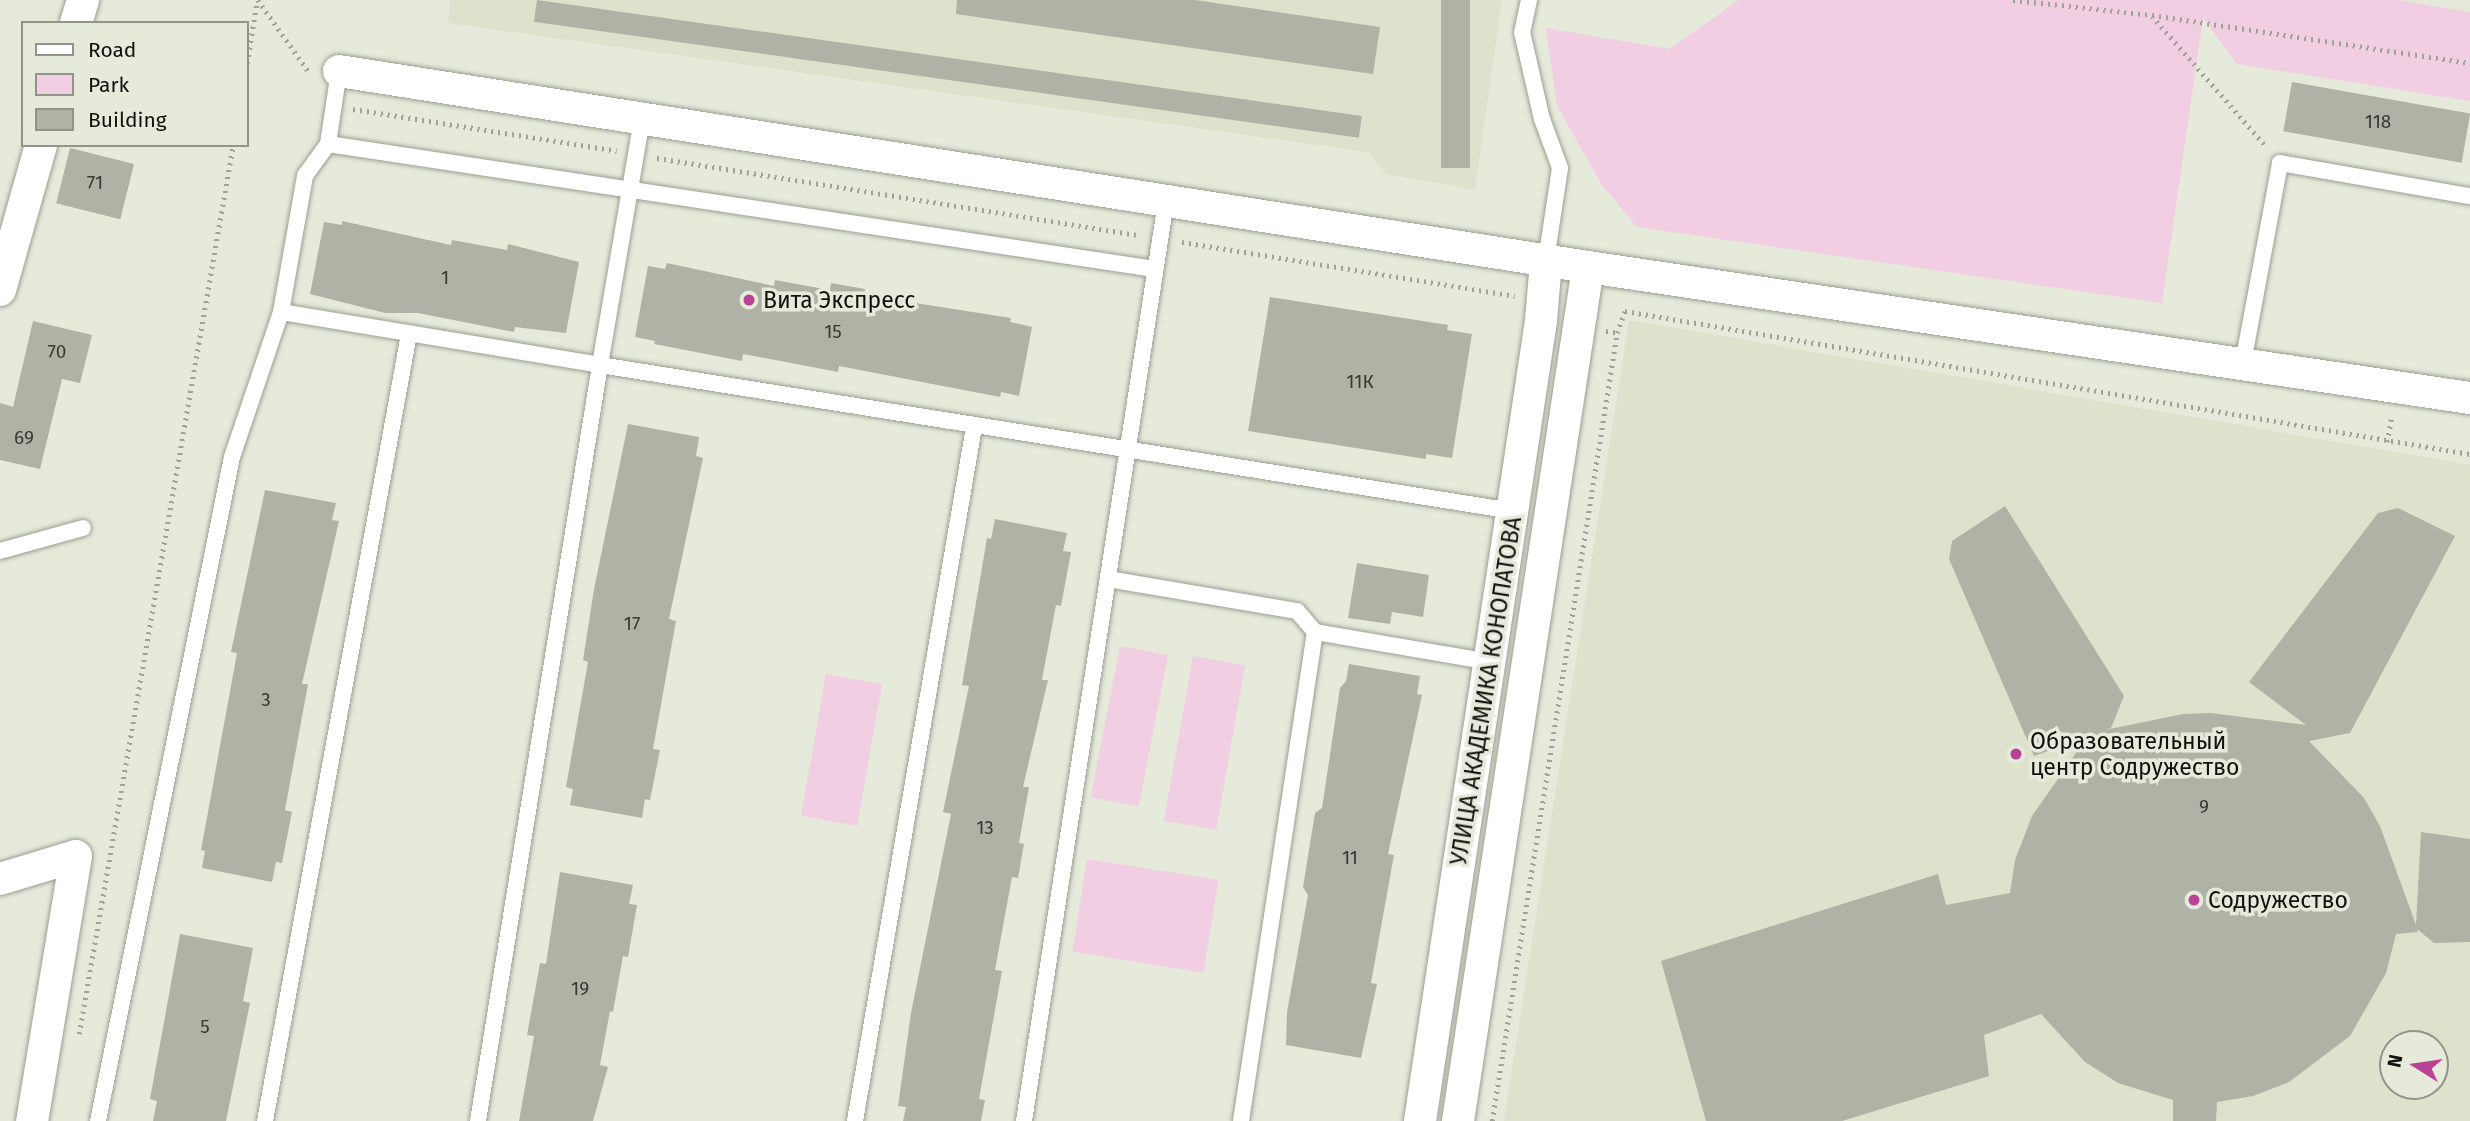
<!DOCTYPE html>
<html>
<head>
<meta charset="utf-8">
<style>
  body { margin:0 }
  #map { position:relative; width:2470px; height:1121px; overflow:hidden; background:#e6eadb; font-family:"Fira Sans",sans-serif }
  div>[style] { position:absolute }
  .built>* { inset:0; background:#dce2cb }
  .green>* { inset:0; background:#f1cee2; transform-origin:0 0 }
  .building>* { inset:0; background:#afb3a5; transform-origin:0 0 }
  .path>* { height:4.5px; margin-top:-2.25px; transform-origin:0; background:repeating-linear-gradient(90deg,#9fa297 0 2px,transparent 0 7px) }
  .roads { filter:drop-shadow(0 0 2px #9b9f91) drop-shadow(0 0 2px #9b9f91) }
  .lane>* { height:16px; margin:-8px; padding:0 8px; transform-origin:8px; border-radius:8px; background:#fff }
  .street>* { height:32px; margin:-16px; padding:0 16px; transform-origin:16px; border-radius:16px; background:#fff }
  .dots>* { width:19px; height:19px; translate:-50% -50%; box-sizing:border-box; border:4px solid #e6eadb; border-radius:50% }
  span { translate:-50% -50%; white-space:nowrap; text-align:center; line-height:1.15; -webkit-text-stroke:7px #e6eadb; paint-order:stroke }
  .number-label { font-size:19px; color:#383a33 }
  .number-label span { -webkit-text-stroke-width:0 }
  .poi-label { font-size:23px; color:#10120d }
  .left { translate:0 -50%; text-align:left }
  .street-label { font-size:23px; color:#10120d }
  .legend { position:absolute; left:21px; top:21px; width:228px; height:126px; box-sizing:border-box; background:#e6eadb; border:2px solid #909489; margin:0; padding:9px 12px; list-style:none; font-size:21px; color:#10120d }
  .legend li { display:flex; align-items:center; gap:14px; height:35px }
  .legend b { width:35px; border:2px solid #909489 }
  .north { position:absolute; left:2379px; top:1030px; width:70px; height:70px; box-sizing:border-box; background:#e6eadb; border:2px solid #909489; border-radius:50%; rotate:282deg; font-size:19px; font-weight:700; line-height:28px; text-align:center; color:#10120d }
  .north::after { content:''; display:block; margin:auto; width:24px; height:32px; background:#ba4295; clip-path:polygon(50% 0,100% 100%,50% 72%,0 100%) }
</style>
</head>
<body>
<div id="map">
  <div class="built">
    <i style="clip-path:polygon(450px 0,1502px 0,1475px 190px,1386px 174px,1368px 152px,448px 23px)"></i>
    <i style="clip-path:polygon(evenodd,1629px 320px,2470px 465px,2470px 1121px,1504px 1121px,1629px 320px,2393px 1044px,2435px 1044px,2435px 1086px,2393px 1086px,2393px 1044px)"></i>
  </div>
  <div class="green">
    <i style="clip-path:polygon(1739px 0,2398px 0,2470px 12px,2470px 101px,2237px 64px,2203px 18px,2162px 303px,1637px 227px,1602px 185px,1557px 106px,1546px 28px,1669px 49px)"></i>
    <i style="left:1120px;top:646px;width:49px;height:154px;rotate:11deg"></i>
    <i style="left:1193px;top:656px;width:53px;height:167px;rotate:10deg"></i>
    <i style="left:826px;top:674px;width:57px;height:144px;rotate:10deg"></i>
    <i style="left:1087px;top:859px;width:133px;height:94px;rotate:9deg"></i>
  </div>
  <div class="building">
    <i style="left:537px;top:0;width:833px;height:22px;rotate:8deg"></i>
    <i style="clip-path:polygon(957px 0,1195px 0,1380px 27px,1373px 74px,956px 14px)"></i>
    <i style="left:1441px;top:0;width:29px;height:168px"></i>
    <i style="left:2292px;top:82px;width:181px;height:50px;rotate:10deg"></i>
    <i style="left:70px;top:148px;width:66px;height:57px;rotate:14deg"></i>
    <i style="clip-path:polygon(342px 221px,451px 245px,452px 240px,507px 250px,508px 244px,579px 262px,566px 333px,515px 327px,514px 332px,418px 313px,385px 313px,310px 294px,324px 222px,342px 225px)"></i>
    <i style="clip-path:polygon(667px 263px,774px 286px,775px 280px,830px 290px,831px 283px,865px 289px,864px 295px,1011px 318px,1010px 322px,1032px 327px,1019px 396px,1001px 392px,1000px 397px,839px 366px,838px 372px,743px 354px,742px 361px,654px 344px,655px 341px,635px 337px,648px 266px,665px 269px)"></i>
    <i style="clip-path:polygon(1270px 297px,1448px 325px,1447px 330px,1472px 334px,1452px 458px,1426px 454px,1426px 459px,1248px 431px)"></i>
    <i style="clip-path:polygon(33px 321px,92px 335px,80px 383px,62px 379px,40px 469px,0 460px,0 403px,13px 407px)"></i>
    <i style="clip-path:polygon(628px 424px,699px 437px,696px 456px,703px 458px,669px 619px,676px 621px,653px 749px,660px 750px,650px 800px,645px 799px,642px 818px,570px 805px,573px 789px,566px 787px,588px 662px,583px 660px,594px 589px)"></i>
    <i style="clip-path:polygon(265px 490px,336px 503px,332px 520px,339px 521px,302px 684px,308px 684px,285px 810px,292px 812px,282px 863px,276px 862px,272px 882px,202px 868px,205px 851px,201px 850px,237px 653px,231px 652px)"></i>
    <i style="clip-path:polygon(2005px 506px,2124px 696px,2111px 728px,2105px 730px,2183px 714px,2210px 713px,2306px 725px,2249px 682px,2378px 513px,2398px 508px,2455px 536px,2350px 733px,2309px 741px,2364px 798px,2380px 826px,2416px 925px,2421px 832px,2470px 839px,2470px 942px,2434px 943px,2417px 929px,2418px 932px,2396px 934px,2386px 973px,2350px 1036px,2289px 1082px,2253px 1096px,2217px 1102px,2216px 1121px,2173px 1121px,2173px 1100px,2118px 1083px,2085px 1062px,2041px 1014px,1984px 1035px,1989px 1076px,1842px 1121px,1706px 1121px,1661px 961px,1938px 874px,1946px 905px,2010px 893px,2015px 860px,2032px 816px,2087px 737px,2034px 756px,1949px 559px,1952px 541px)"></i>
    <i style="clip-path:polygon(995px 519px,1067px 533px,1063px 551px,1071px 552px,1061px 606px,1056px 605px,1042px 680px,1048px 680px,1023px 787px,1029px 787px,1019px 843px,1024px 844px,1018px 878px,1012px 877px,995px 970px,1002px 971px,979px 1099px,985px 1100px,981px 1121px,903px 1121px,906px 1107px,898px 1106px,911px 1013px,951px 814px,943px 812px,969px 686px,962px 685px,987px 538px,991px 539px)"></i>
    <i style="clip-path:polygon(1357px 563px,1429px 575px,1423px 617px,1392px 612px,1390px 624px,1348px 618px)"></i>
    <i style="clip-path:polygon(1349px 664px,1420px 676px,1417px 694px,1422px 695px,1388px 854px,1394px 855px,1371px 983px,1377px 984px,1361px 1058px,1286px 1045px,1287px 1012px,1308px 895px,1303px 887px,1315px 813px,1322px 808px,1340px 688px,1346px 681px)"></i>
    <i style="clip-path:polygon(560px 872px,633px 885px,629px 904px,637px 905px,628px 957px,623px 956px,613px 1012px,610px 1011px,600px 1065px,608px 1067px,593px 1121px,519px 1121px,534px 1036px,527px 1035px,540px 963px,546px 964px)"></i>
    <i style="clip-path:polygon(180px 934px,253px 948px,243px 1001px,250px 1003px,226px 1121px,153px 1121px,157px 1101px,150px 1099px)"></i>
  </div>
  <div class="path">
    <i style="left:258px;top:0;width:88px;rotate:54.7deg"></i>
    <i style="left:2013px;top:0;width:140px;rotate:6.2deg"></i>
    <i style="left:2152px;top:15px;width:322px;rotate:8.6deg"></i>
    <i style="left:2152px;top:16px;width:173px;rotate:48.8deg"></i>
    <i style="left:247px;top:63px;width:63px;rotate:-80.8deg"></i>
    <i style="left:353px;top:109px;width:267px;rotate:9deg"></i>
    <i style="left:657px;top:158px;width:488px;rotate:9.1deg"></i>
    <i style="left:1182px;top:242px;width:337px;rotate:9.2deg"></i>
    <i style="left:1606px;top:331px;width:11px;rotate:10deg"></i>
    <i style="left:1617px;top:333px;width:23px;rotate:-70deg"></i>
    <i style="left:1625px;top:311px;width:857px;rotate:9.61deg"></i>
    <i style="left:2387px;top:442px;width:27px;rotate:-80deg"></i>
    <i style="left:79px;top:1034px;width:902px;rotate:-80.17deg"></i>
    <i style="left:1492px;top:1121px;width:798px;rotate:-80.99deg"></i>
  </div>
  <div class="roads">
    <div class="lane">
      <i style="left:1529px;top:0;width:33px;rotate:102deg"></i>
      <i style="left:1522px;top:32px;width:89px;rotate:77.1deg"></i>
      <i style="left:1542px;top:119px;width:52px;rotate:69.8deg"></i>
      <i style="left:1560px;top:168px;width:94px;rotate:98.6deg"></i>
      <i style="left:339px;top:71px;width:74px;rotate:98.6deg"></i>
      <i style="left:328px;top:144px;width:836px;rotate:8.6deg"></i>
      <i style="left:642px;top:119px;width:250px;rotate:99.7deg"></i>
      <i style="left:600px;top:365px;width:925px;rotate:9.09deg"></i>
      <i style="left:328px;top:144px;width:39px;rotate:126deg"></i>
      <i style="left:305px;top:176px;width:138px;rotate:100deg"></i>
      <i style="left:281px;top:312px;width:323px;rotate:9.4deg"></i>
      <i style="left:600px;top:365px;width:766px;rotate:99.17deg"></i>
      <i style="left:2243px;top:363px;width:203px;rotate:-79.5deg"></i>
      <i style="left:2280px;top:163px;width:193px;rotate:9.9deg"></i>
      <i style="left:0;top:551px;width:86px;rotate:-15.5deg"></i>
      <i style="left:1108px;top:579px;width:192px;rotate:9.6deg"></i>
      <i style="left:1297px;top:611px;width:28px;rotate:49deg"></i>
      <i style="left:1315px;top:632px;width:178px;rotate:9.7deg"></i>
      <i style="left:98px;top:1121px;width:677px;rotate:-78.59deg"></i>
      <i style="left:232px;top:457px;width:153px;rotate:-71.3deg"></i>
      <i style="left:265px;top:1121px;width:800px;rotate:-79.63deg"></i>
      <i style="left:855px;top:1121px;width:704px;rotate:-80.27deg"></i>
      <i style="left:1024px;top:1121px;width:930px;rotate:-81.22deg"></i>
      <i style="left:1241px;top:1121px;width:495px;rotate:-81.4deg"></i>
    </div>
    <div class="street">
      <i style="left:76px;top:23px;width:24px;rotate:-73deg"></i>
      <i style="left:339px;top:71px;width:1264px;rotate:8.92deg"></i>
      <i style="left:1588px;top:267px;width:892px;rotate:8.45deg"></i>
      <i style="left:0;top:290px;width:151px;rotate:-74.2deg"></i>
      <i style="left:0;top:879px;width:79px;rotate:-16.8deg"></i>
      <i style="left:76px;top:856px;width:269px;rotate:99.4deg"></i>
      <i style="left:1420px;top:1121px;width:809px;rotate:-81.4deg"></i>
      <i style="left:1541px;top:321px;width:60px;rotate:-85.2deg"></i>
      <i style="left:1458px;top:1121px;width:864px;rotate:-81.34deg"></i>
    </div>
  </div>
  <div class="dots">
    <i style="left:749px;top:300px;background:#ba4295"></i>
    <i style="left:2016px;top:754px;background:#ba4295"></i>
    <i style="left:2194px;top:900px;background:#ba4295"></i>
  </div>
  <div class="number-label">
    <span style="left:2378px;top:122px">118</span>
    <span style="left:95px;top:183px">71</span>
    <span style="left:445px;top:278px">1</span>
    <span style="left:833px;top:332px">15</span>
    <span style="left:57px;top:352px">70</span>
    <span style="left:1360px;top:382px">11К</span>
    <span style="left:24px;top:438px">69</span>
    <span style="left:632px;top:624px">17</span>
    <span style="left:266px;top:700px">3</span>
    <span style="left:2204px;top:807px">9</span>
    <span style="left:985px;top:828px">13</span>
    <span style="left:1350px;top:858px">11</span>
    <span style="left:580px;top:989px">19</span>
    <span style="left:205px;top:1027px">5</span>
  </div>
  <div class="poi-label">
    <span class="left" style="left:763px;top:300px">Вита Экспресс</span>
    <span class="left" style="left:2030px;top:754px">Образовательный<br>центр Содружество</span>
    <span class="left" style="left:2208px;top:900px">Содружество</span>
  </div>
  <div class="street-label">
    <span style="left:1486px;top:691px;rotate:-81deg">УЛИЦА АКАДЕМИКА КОНОПАТОВА</span>
  </div>
  <ul class="legend">
  <li><b style="height:9px;background:#fff"></b>Road</li>
  <li><b style="height:19px;background:#f1cee2"></b>Park</li>
  <li><b style="height:19px;background:#afb3a5"></b>Building</li>
  </ul>
  <div class="north">N</div>
</div>
</body>
</html>
